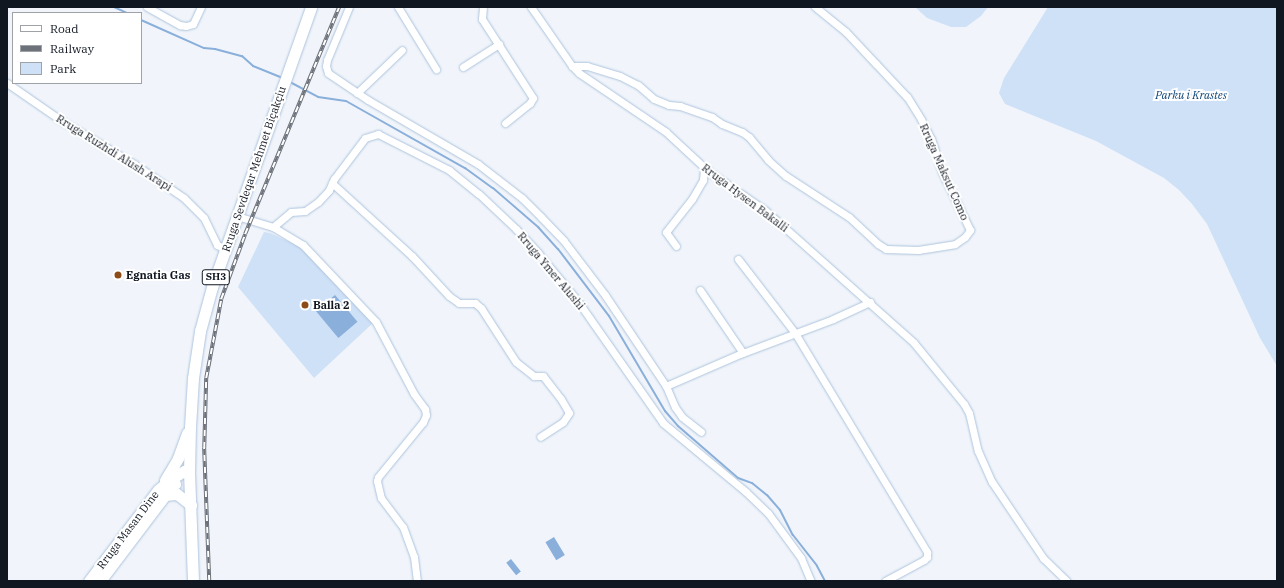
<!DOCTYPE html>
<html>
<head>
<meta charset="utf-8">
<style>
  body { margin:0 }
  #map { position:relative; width:1284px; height:588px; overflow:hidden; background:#f1f5fb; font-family:"IBM Plex Serif",serif }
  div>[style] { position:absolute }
  .green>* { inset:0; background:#cfe1f7 }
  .water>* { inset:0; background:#89afda; transform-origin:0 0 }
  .stream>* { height:2px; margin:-1px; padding:0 1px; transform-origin:1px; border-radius:1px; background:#89afda }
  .roads { filter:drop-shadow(0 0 1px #adc3dc) drop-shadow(0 0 1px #adc3dc) }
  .minor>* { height:7px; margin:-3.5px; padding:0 3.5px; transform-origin:3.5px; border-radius:3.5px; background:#fff }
  .primary>* { height:11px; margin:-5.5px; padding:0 5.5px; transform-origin:5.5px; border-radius:5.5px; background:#fff }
  .rail>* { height:3.5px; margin-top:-1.75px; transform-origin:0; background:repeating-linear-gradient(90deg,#fff 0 6px,#6c717a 0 12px); box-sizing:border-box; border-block:1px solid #6c717a }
  .dots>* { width:11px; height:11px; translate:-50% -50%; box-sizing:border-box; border:2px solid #fff; border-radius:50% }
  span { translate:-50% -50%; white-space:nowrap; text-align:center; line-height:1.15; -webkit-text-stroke:4px #fff; paint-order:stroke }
  .shield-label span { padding:1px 3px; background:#fff; border:1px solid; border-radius:3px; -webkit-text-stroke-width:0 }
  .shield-label { font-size:10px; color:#101721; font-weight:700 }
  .park-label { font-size:11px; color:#0c4378; font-style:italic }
  .street-label { font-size:11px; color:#101721 }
  .poi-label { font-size:11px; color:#101721; font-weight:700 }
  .left { translate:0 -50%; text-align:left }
  .frame { position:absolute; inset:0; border:8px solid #101721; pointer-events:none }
  .legend { position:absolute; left:12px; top:12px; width:130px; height:72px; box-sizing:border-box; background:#fff; border:1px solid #9fa2a6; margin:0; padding:5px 7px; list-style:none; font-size:12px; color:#101721 }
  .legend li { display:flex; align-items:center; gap:8px; height:20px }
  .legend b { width:20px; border:1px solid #9fa2a6 }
</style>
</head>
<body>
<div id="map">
  <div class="green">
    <i style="clip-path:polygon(915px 7px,988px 7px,981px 16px,966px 27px,951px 27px,927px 18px)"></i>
    <i style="clip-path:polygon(1048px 7px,1277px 7px,1277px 366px,1260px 338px,1207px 224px,1192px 204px,1179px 190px,1164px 178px,1096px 141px,1005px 104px,999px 93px,1004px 78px)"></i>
    <i style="clip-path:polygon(264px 232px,270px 233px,300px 247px,373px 323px,314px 378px,238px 287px)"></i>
  </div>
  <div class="water">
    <i style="left:335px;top:295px;width:35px;height:25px;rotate:50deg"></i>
    <i style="left:554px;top:537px;width:21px;height:10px;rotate:59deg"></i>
    <i style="left:511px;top:559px;width:16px;height:6px;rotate:52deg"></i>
  </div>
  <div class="stream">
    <i style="left:114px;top:7px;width:14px;rotate:25deg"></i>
    <i style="left:141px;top:20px;width:69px;rotate:24deg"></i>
    <i style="left:204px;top:48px;width:11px;rotate:5deg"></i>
    <i style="left:215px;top:49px;width:28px;rotate:15deg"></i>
    <i style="left:242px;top:56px;width:15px;rotate:42deg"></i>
    <i style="left:253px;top:66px;width:32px;rotate:22deg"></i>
    <i style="left:288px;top:81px;width:34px;rotate:28deg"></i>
    <i style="left:318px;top:97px;width:28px;rotate:8deg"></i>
    <i style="left:346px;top:101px;width:137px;rotate:29.4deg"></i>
    <i style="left:465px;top:168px;width:34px;rotate:36deg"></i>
    <i style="left:493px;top:188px;width:60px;rotate:40.9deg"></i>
    <i style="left:538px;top:227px;width:30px;rotate:48deg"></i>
    <i style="left:558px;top:249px;width:84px;rotate:52.7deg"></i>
    <i style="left:609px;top:316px;width:110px;rotate:59.5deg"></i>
    <i style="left:665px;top:411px;width:20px;rotate:49deg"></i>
    <i style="left:678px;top:426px;width:79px;rotate:40.9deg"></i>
    <i style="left:738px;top:478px;width:15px;rotate:20deg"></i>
    <i style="left:752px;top:483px;width:19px;rotate:39deg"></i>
    <i style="left:767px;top:495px;width:20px;rotate:49deg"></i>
    <i style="left:780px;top:510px;width:28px;rotate:63deg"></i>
    <i style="left:793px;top:535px;width:39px;rotate:52deg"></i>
    <i style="left:817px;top:566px;width:17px;rotate:62deg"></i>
  </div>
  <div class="roads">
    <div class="minor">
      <i style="left:147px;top:7px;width:38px;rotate:29deg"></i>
      <i style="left:180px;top:25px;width:6px;rotate:9deg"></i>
      <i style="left:186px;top:26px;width:7px;rotate:-16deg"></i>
      <i style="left:193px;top:24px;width:19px;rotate:-65deg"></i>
      <i style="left:349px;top:7px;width:57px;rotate:112.5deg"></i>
      <i style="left:327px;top:60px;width:6px;rotate:99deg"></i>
      <i style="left:326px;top:66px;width:7px;rotate:74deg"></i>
      <i style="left:328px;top:73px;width:48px;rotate:34deg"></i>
      <i style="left:368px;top:100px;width:127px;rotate:30.2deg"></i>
      <i style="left:478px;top:164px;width:56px;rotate:37.7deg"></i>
      <i style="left:522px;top:198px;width:27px;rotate:45deg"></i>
      <i style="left:541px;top:217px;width:33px;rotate:46deg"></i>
      <i style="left:564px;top:241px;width:68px;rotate:52.8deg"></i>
      <i style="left:605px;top:295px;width:110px;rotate:56.2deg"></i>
      <i style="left:666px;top:386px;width:23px;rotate:67deg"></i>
      <i style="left:675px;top:407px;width:12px;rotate:55deg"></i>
      <i style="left:682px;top:417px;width:24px;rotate:38deg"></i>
      <i style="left:398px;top:7px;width:73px;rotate:58.5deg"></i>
      <i style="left:483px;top:7px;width:12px;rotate:95deg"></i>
      <i style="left:482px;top:19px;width:94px;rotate:57.2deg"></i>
      <i style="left:533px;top:98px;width:6px;rotate:121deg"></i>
      <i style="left:530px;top:103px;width:32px;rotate:141deg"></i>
      <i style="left:531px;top:7px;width:72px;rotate:55.2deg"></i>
      <i style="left:572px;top:66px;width:10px;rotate:45deg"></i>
      <i style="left:579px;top:73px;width:105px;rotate:34.1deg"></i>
      <i style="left:666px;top:132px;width:57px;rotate:42.9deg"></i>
      <i style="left:708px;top:171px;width:70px;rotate:34.6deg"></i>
      <i style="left:766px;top:211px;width:198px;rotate:41.7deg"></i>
      <i style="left:914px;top:343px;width:79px;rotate:50.7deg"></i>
      <i style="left:964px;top:404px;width:10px;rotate:61deg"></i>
      <i style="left:969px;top:413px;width:39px;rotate:77deg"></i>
      <i style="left:978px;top:451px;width:34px;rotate:66deg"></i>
      <i style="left:992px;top:482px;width:92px;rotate:56.1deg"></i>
      <i style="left:1043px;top:558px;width:33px;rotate:44deg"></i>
      <i style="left:572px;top:66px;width:15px"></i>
      <i style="left:587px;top:66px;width:34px;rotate:17deg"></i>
      <i style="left:620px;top:76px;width:20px;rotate:27deg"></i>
      <i style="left:638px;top:85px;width:21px;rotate:41deg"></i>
      <i style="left:654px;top:99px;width:16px;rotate:22deg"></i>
      <i style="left:669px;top:105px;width:11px;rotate:5deg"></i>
      <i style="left:680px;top:106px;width:34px;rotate:19deg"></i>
      <i style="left:712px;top:117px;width:12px;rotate:35deg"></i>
      <i style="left:722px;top:124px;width:22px;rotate:22deg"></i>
      <i style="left:742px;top:132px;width:9px;rotate:36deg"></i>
      <i style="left:749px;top:137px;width:30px;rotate:50deg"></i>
      <i style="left:768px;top:160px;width:24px;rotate:42deg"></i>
      <i style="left:786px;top:176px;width:75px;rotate:33.1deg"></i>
      <i style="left:849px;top:217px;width:40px;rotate:43deg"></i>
      <i style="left:878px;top:244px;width:9px;rotate:32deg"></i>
      <i style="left:886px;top:249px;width:32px;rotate:2deg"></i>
      <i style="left:918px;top:250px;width:37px;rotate:-9deg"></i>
      <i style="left:955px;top:244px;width:12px;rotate:-35deg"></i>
      <i style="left:965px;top:237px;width:9px;rotate:-54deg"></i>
      <i style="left:970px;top:230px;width:64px;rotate:-115.8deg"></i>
      <i style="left:942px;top:172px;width:35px;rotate:-108deg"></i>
      <i style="left:931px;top:139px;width:22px;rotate:-117deg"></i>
      <i style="left:921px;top:119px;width:26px;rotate:-122deg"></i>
      <i style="left:907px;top:97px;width:45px;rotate:-133.2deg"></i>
      <i style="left:876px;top:64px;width:44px;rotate:-133.2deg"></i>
      <i style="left:846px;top:32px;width:40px;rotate:-141deg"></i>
      <i style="left:463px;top:67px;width:43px;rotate:-32.6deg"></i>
      <i style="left:7px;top:83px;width:67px;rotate:34.6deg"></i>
      <i style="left:62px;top:121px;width:84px;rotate:30.8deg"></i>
      <i style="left:134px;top:164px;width:60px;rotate:34.2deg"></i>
      <i style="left:184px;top:198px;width:28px;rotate:45deg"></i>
      <i style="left:204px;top:218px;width:30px;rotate:64deg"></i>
      <i style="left:217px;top:245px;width:10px;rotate:24deg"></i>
      <i style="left:357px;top:93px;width:62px;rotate:-43.7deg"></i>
      <i style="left:332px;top:183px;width:108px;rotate:42.4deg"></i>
      <i style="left:412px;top:256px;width:54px;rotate:47.2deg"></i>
      <i style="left:449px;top:296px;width:12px;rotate:35deg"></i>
      <i style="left:459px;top:303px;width:16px"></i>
      <i style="left:475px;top:303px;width:8px;rotate:40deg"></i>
      <i style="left:481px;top:308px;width:64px;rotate:57.1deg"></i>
      <i style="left:516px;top:362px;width:23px;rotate:38deg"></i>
      <i style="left:534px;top:376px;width:9px"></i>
      <i style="left:543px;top:376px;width:29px;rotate:52deg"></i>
      <i style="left:561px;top:399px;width:16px;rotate:60deg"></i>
      <i style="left:569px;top:413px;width:11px;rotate:124deg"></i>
      <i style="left:563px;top:422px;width:27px;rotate:147deg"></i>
      <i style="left:237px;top:216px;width:38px;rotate:17deg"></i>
      <i style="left:273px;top:227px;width:23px;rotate:-40deg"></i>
      <i style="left:291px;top:212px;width:14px;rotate:-4deg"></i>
      <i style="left:305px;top:211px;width:16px;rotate:-35deg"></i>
      <i style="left:318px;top:202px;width:16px;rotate:-47deg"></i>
      <i style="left:329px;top:190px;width:12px;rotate:-66deg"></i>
      <i style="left:334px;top:179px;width:51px;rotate:-52.9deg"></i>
      <i style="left:365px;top:138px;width:14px;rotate:-17deg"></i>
      <i style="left:378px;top:134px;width:80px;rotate:26.9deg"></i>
      <i style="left:449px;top:170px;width:38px;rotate:39deg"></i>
      <i style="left:479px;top:194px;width:51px;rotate:43.4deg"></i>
      <i style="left:516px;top:229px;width:33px;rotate:47deg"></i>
      <i style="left:538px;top:253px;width:61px;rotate:50.3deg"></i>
      <i style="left:577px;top:300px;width:150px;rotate:55deg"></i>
      <i style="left:663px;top:423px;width:108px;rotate:39.7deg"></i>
      <i style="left:746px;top:492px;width:30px;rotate:44deg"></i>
      <i style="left:768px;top:513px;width:56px;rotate:53.7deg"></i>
      <i style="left:801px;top:558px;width:25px;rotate:67deg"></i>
      <i style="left:273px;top:227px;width:35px;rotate:31deg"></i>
      <i style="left:303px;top:245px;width:106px;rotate:46.5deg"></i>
      <i style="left:376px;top:322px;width:81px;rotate:62.2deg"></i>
      <i style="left:414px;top:394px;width:19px;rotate:54deg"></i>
      <i style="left:425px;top:409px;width:6px;rotate:81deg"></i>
      <i style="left:426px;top:415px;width:8px;rotate:113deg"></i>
      <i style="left:423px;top:422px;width:71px;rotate:129.3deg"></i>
      <i style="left:378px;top:477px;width:4px;rotate:104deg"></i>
      <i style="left:377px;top:481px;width:17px;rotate:77deg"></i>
      <i style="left:381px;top:498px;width:36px;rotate:53deg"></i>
      <i style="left:403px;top:527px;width:32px;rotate:70deg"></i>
      <i style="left:414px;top:557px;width:24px;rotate:83deg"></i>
      <i style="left:676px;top:246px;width:17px;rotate:-126deg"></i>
      <i style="left:666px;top:232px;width:42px;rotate:-51.8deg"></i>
      <i style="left:692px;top:199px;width:22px;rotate:-60deg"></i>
      <i style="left:703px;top:180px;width:12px;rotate:-85deg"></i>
      <i style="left:738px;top:259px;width:93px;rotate:52.4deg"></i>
      <i style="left:795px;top:333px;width:256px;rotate:58.9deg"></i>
      <i style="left:927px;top:552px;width:5px;rotate:90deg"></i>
      <i style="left:927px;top:557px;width:4px;rotate:135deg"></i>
      <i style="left:924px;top:560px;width:44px;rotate:151.7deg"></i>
      <i style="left:700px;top:290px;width:76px;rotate:55.7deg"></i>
      <i style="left:666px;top:386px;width:81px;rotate:-23.4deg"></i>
      <i style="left:740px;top:354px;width:99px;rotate:-20.6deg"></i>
      <i style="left:833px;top:319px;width:41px;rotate:-24.7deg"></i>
    </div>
    <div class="primary">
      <i style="left:165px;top:480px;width:26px;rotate:-59deg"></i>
      <i style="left:178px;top:458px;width:27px;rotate:-70deg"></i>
      <i style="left:164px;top:495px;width:13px;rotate:-4deg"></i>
      <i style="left:177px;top:494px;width:18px;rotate:38deg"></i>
      <i style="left:89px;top:581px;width:114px;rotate:-52.8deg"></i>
      <i style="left:158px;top:490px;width:17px;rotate:-40deg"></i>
      <i style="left:171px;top:479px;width:15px;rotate:-32deg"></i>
      <i style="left:184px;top:471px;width:5px;rotate:-22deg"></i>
      <i style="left:100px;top:581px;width:113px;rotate:-52.9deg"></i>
      <i style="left:168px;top:491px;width:10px;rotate:-45deg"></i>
      <i style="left:193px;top:581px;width:108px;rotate:-92.1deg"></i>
      <i style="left:189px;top:473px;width:46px;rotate:-88.8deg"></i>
      <i style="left:190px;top:427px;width:49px;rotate:-86.5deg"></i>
      <i style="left:193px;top:378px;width:48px;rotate:-81.5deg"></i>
      <i style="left:200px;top:331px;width:46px;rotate:-74.7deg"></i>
      <i style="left:212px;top:287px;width:297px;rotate:-70.5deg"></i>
    </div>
  </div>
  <div class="rail">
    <i style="left:209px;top:581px;width:133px;rotate:-92.2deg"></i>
    <i style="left:204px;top:448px;width:70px;rotate:-88.4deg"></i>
    <i style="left:206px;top:378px;width:80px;rotate:-79.2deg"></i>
    <i style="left:221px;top:299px;width:69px;rotate:-69.7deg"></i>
    <i style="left:245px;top:234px;width:246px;rotate:-67.5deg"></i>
  </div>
  <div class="dots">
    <i style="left:118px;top:275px;background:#8c4b17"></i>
    <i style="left:305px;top:305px;background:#8c4b17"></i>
  </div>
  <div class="shield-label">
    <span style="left:216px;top:277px">SH3</span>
  </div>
  <div class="park-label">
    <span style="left:1191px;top:95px">Parku i Krastes</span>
  </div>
  <div class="street-label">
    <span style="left:114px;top:153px;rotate:32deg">Rruga Ruzhdi Alush Arapi</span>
    <span style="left:254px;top:169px;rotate:-71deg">Rruga Sevdeqar Mehmet Biçakçiu</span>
    <span style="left:944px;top:172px;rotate:66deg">Rruga Maksut Como</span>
    <span style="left:745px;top:198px;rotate:37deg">Rruga Hysen Bakalli</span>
    <span style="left:551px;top:271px;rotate:50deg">Rruga Ymer Alushi</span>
    <span style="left:128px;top:530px;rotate:-53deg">Rruga Masan Dine</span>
  </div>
  <div class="poi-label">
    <span class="left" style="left:126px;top:275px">Egnatia Gas</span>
    <span class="left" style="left:313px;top:305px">Balla 2</span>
  </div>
  <div class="frame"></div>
  <ul class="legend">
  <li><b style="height:5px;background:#fff"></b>Road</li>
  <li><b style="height:5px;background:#6c717a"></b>Railway</li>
  <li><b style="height:11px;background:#cfe1f7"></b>Park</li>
  </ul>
</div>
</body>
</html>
